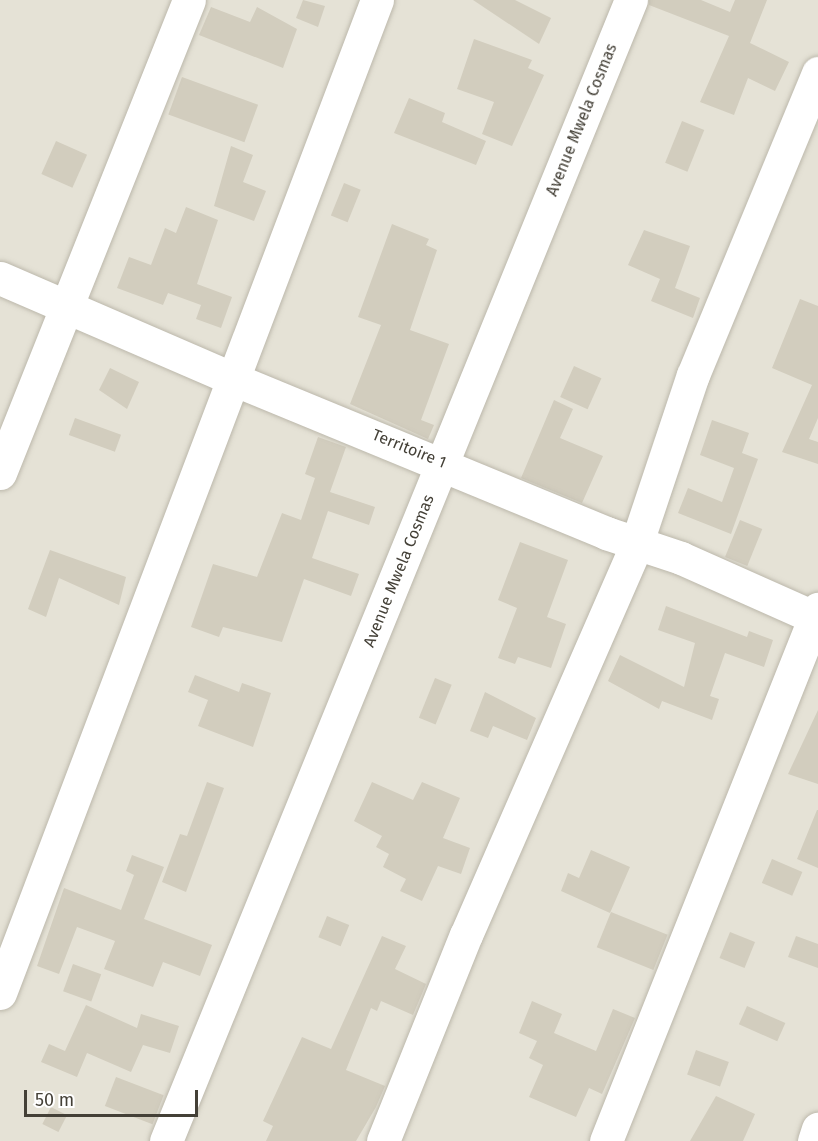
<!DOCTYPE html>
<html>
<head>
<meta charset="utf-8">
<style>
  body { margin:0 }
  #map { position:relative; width:818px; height:1141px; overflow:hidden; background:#f1f0e7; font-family:"Fira Sans",sans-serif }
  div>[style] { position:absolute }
  .residential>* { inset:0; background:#e5e2d6; transform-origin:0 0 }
  .building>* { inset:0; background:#d2cdbe; transform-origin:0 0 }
  .roads { filter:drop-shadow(0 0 2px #bcb8ab) drop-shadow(0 0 2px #bcb8ab) }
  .minor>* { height:33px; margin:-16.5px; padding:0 16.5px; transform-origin:16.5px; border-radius:16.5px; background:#fff }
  span { translate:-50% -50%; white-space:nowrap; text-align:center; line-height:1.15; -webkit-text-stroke:5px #fff; paint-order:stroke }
  .street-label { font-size:16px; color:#444037 }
  .scale { position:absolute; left:24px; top:1090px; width:174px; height:27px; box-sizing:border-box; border:3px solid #444037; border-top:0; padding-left:8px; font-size:18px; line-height:21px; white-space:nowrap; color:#444037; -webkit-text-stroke:4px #fff; paint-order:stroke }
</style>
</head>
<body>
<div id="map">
  <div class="residential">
    <i style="left:0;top:0;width:818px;height:1141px"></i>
  </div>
  <div class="building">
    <i style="clip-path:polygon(303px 0,325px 6px,318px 27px,296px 18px)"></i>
    <i style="clip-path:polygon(473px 0,515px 0,551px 18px,539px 44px)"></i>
    <i style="clip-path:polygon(649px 0,701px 0,730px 12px,735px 0,767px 0,750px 43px,789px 62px,775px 91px,748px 78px,734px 115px,700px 102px,729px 36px,649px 5px)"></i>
    <i style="clip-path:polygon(211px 7px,250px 22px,257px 7px,297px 29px,283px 68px,199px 35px)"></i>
    <i style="clip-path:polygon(474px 39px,532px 60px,528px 68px,544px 75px,512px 146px,482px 134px,494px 102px,457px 89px)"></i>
    <i style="left:182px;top:77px;width:81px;height:40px;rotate:20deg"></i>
    <i style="clip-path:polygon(409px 98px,445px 113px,442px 122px,486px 141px,476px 165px,394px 133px)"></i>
    <i style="left:682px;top:121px;width:24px;height:45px;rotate:22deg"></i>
    <i style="left:56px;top:141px;width:34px;height:36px;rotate:24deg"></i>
    <i style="clip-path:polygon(231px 146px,253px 155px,243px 182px,266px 191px,254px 221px,214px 206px)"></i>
    <i style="left:344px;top:183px;width:18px;height:35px;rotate:22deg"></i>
    <i style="clip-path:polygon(186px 207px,218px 220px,197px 284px,232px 297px,221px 328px,196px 319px,201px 305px,168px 293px,163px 305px,117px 288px,129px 257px,151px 265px,165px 228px,176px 233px)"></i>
    <i style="clip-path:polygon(392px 224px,429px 239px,426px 245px,437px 250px,410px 330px,449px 344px,421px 420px,434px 425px,428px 439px,350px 404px,381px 325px,358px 317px)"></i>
    <i style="clip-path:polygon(644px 230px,690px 246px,675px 288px,700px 298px,693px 318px,651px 301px,660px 279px,628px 265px)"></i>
    <i style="clip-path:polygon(800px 299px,818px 306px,818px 418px,809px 439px,818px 442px,818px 464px,782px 452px,812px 385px,772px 368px)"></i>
    <i style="left:574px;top:366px;width:30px;height:34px;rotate:24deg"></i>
    <i style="clip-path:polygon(110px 368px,139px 382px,127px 409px,99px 390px)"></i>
    <i style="clip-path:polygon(554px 400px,573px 409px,560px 438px,603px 456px,582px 503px,521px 478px)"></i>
    <i style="left:75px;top:418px;width:49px;height:18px;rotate:20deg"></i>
    <i style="clip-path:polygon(712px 420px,749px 433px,742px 453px,758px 459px,731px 534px,678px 513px,688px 488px,722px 502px,734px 468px,700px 455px)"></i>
    <i style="clip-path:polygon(318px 437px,346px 447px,330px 492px,375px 507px,369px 525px,328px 511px,312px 558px,359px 574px,351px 596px,304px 579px,282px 642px,223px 627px,219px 637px,191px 627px,213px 564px,257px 577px,282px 513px,301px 520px,315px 478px,305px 474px)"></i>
    <i style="left:740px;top:520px;width:24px;height:40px;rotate:22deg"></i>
    <i style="clip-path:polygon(520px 542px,568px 560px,547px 617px,566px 624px,551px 668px,518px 657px,515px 664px,498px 658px,517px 608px,498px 600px)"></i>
    <i style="clip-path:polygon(50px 550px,126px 577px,119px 605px,59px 578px,46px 617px,28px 609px)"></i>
    <i style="clip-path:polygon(666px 606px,747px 637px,749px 631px,773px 640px,764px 667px,725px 653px,710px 696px,719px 699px,712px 720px,662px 701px,659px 709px,608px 681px,620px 655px,684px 687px,695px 643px,658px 630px)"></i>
    <i style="clip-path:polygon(195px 675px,239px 692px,242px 683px,271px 693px,253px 747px,198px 726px,208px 700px,188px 692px)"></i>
    <i style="left:435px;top:678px;width:18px;height:43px;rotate:22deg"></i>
    <i style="clip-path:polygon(485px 692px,536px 718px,527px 740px,493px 726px,488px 738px,470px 731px)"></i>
    <i style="clip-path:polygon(818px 710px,818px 784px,788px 774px)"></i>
    <i style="clip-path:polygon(207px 782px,224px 788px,186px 892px,162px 882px,180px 834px,187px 836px)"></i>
    <i style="clip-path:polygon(372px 782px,413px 800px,422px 782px,460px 798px,443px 838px,470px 848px,461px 874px,438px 866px,422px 901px,400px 891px,406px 879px,383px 867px,389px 854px,376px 847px,382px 836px,354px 821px)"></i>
    <i style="clip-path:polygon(817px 810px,818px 810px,818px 868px,797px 859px)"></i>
    <i style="clip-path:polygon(591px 850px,630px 867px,610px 913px,561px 891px,568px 873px,579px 878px)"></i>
    <i style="clip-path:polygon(132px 855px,164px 867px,144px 919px,212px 945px,200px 976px,163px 962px,153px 987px,104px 969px,115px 941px,77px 927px,59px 974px,37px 966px,64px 888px,121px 910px,134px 875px,126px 871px)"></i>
    <i style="left:772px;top:859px;width:33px;height:26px;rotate:23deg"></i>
    <i style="left:611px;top:912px;width:61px;height:38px;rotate:22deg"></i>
    <i style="left:327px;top:916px;width:24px;height:23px;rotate:22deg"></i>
    <i style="left:730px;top:932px;width:27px;height:28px;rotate:22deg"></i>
    <i style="clip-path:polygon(382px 936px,406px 946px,395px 969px,426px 984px,413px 1015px,381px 1001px,377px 1011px,371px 1008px,346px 1070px,385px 1086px,376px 1107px,356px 1141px,266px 1141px,273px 1126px,263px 1121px,302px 1037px,331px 1049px)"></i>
    <i style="clip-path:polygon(796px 936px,818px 944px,818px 968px,788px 957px)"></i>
    <i style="left:73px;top:964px;width:30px;height:29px;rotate:20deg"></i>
    <i style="clip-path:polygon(532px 1001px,562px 1014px,554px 1033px,596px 1051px,613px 1009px,635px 1018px,602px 1094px,589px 1088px,576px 1117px,529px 1097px,543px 1065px,529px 1058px,537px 1041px,519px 1033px)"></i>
    <i style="clip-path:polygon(86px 1005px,137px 1028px,141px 1014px,179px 1026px,170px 1053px,143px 1045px,131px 1072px,87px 1053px,77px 1077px,41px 1062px,49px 1044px,65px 1051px)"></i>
    <i style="left:747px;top:1006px;width:42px;height:20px;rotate:24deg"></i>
    <i style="left:696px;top:1050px;width:35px;height:26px;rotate:20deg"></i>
    <i style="left:116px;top:1077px;width:51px;height:31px;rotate:21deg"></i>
    <i style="clip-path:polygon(716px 1096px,755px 1114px,743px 1141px,690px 1141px)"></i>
    <i style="left:51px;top:1107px;width:18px;height:19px;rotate:27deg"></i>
  </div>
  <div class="roads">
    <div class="minor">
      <i style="left:0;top:278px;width:254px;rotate:23.4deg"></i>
      <i style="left:233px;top:379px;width:404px;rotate:22.4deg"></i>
      <i style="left:606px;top:533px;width:79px;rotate:18.4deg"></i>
      <i style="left:681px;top:558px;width:150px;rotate:24deg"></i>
      <i style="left:0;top:473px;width:509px;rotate:-68.22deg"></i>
      <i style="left:0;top:993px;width:1062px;rotate:-69.21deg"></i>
      <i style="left:166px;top:1141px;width:1232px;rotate:-67.83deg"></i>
      <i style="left:383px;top:1141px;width:222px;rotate:-68.1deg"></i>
      <i style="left:466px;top:935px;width:425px;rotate:-66.4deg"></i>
      <i style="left:636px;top:545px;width:179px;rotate:-71.5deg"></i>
      <i style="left:693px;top:375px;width:327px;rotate:-67.5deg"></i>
      <i style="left:606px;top:1141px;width:573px;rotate:-68.27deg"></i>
      <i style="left:814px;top:1141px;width:13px;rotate:-72deg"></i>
    </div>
  </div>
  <div class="street-label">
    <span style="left:582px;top:120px;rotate:-68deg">Avenue Mwela Cosmas</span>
    <span style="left:409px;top:449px;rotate:22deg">Territoire 1</span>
    <span style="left:399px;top:571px;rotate:-68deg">Avenue Mwela Cosmas</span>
  </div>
  <div class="scale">50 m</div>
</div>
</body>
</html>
